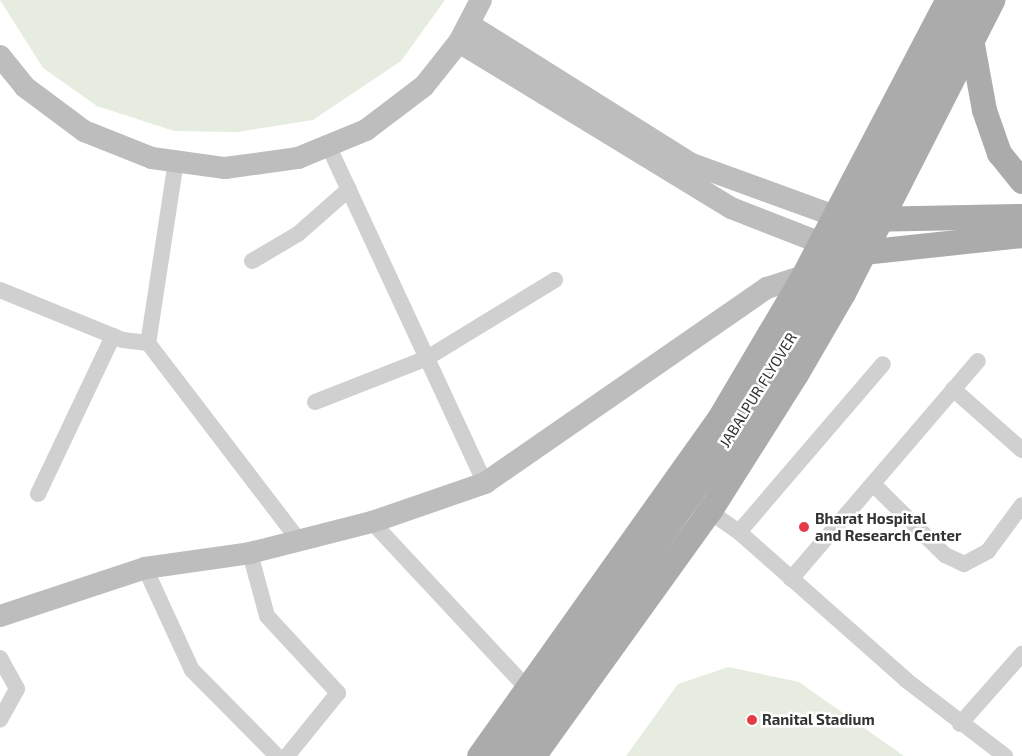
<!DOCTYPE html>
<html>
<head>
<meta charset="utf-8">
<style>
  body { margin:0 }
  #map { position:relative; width:1022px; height:756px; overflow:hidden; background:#fff; font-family:"Exo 2",sans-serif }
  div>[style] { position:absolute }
  .green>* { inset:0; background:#e6ecdf }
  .street>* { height:16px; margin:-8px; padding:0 8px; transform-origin:8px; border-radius:8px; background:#d0d0d0 }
  .secondary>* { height:22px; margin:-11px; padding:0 11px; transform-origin:11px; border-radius:11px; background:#bdbdbd }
  .primary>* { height:25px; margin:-12.5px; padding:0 12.5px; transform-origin:12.5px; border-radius:12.5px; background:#ababab }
  .primary-bridge>* { height:25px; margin:-12.5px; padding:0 12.5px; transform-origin:12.5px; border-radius:12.5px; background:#ababab }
  .dots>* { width:14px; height:14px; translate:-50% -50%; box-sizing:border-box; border:2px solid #fff; border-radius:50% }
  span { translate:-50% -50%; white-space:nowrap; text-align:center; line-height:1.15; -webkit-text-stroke:5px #fff; paint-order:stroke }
  .street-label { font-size:15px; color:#333 }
  .poi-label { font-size:15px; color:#333; font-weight:700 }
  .left { translate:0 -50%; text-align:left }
</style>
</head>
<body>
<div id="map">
  <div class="green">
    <i style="clip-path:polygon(0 0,445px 0,401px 61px,313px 120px,237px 132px,174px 131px,97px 106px,43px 68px)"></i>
    <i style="clip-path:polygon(728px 667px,799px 682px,904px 756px,626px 756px,678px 684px)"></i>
  </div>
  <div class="street">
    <i style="left:328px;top:145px;width:373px;rotate:65.1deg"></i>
    <i style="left:176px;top:161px;width:184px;rotate:98.7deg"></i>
    <i style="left:148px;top:343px;width:250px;rotate:52.6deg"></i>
    <i style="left:252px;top:261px;width:53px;rotate:-30.4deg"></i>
    <i style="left:298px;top:234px;width:68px;rotate:-41.4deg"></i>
    <i style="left:0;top:290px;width:133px;rotate:22.1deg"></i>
    <i style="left:123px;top:340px;width:25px;rotate:7deg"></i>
    <i style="left:953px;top:389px;width:92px;rotate:41.5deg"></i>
    <i style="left:315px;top:402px;width:120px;rotate:-21.4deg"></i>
    <i style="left:427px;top:358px;width:150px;rotate:-31.4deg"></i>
    <i style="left:874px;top:485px;width:100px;rotate:44.6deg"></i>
    <i style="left:945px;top:555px;width:21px;rotate:25deg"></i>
    <i style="left:964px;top:564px;width:27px;rotate:-28deg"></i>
    <i style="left:988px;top:551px;width:57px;rotate:-53.5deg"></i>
    <i style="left:680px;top:491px;width:72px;rotate:34.8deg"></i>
    <i style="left:739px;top:532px;width:223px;rotate:41.5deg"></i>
    <i style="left:906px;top:680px;width:125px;rotate:37.5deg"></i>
    <i style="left:38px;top:494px;width:175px;rotate:-64.6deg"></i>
    <i style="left:372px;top:522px;width:227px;rotate:47deg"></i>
    <i style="left:739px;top:532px;width:221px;rotate:-49.4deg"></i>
    <i style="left:250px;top:553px;width:65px;rotate:74.9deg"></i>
    <i style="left:267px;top:616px;width:105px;rotate:47.3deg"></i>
    <i style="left:338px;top:693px;width:81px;rotate:129deg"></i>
    <i style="left:145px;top:568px;width:112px;rotate:65.3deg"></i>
    <i style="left:192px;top:670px;width:121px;rotate:45.3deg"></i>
    <i style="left:791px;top:579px;width:287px;rotate:-49.4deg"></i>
    <i style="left:0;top:658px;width:35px;rotate:61deg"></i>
    <i style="left:17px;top:689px;width:35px;rotate:119deg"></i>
    <i style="left:960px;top:724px;width:94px;rotate:-48.5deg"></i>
  </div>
  <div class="secondary">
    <i style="left:470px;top:25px;width:262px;rotate:32.1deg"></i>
    <i style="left:692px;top:164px;width:152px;rotate:20deg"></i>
    <i style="left:459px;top:42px;width:319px;rotate:31.4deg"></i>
    <i style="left:731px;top:208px;width:97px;rotate:21.3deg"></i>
    <i style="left:0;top:56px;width:40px;rotate:51deg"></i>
    <i style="left:25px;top:87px;width:74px;rotate:36.7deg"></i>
    <i style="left:84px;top:131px;width:73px;rotate:21.7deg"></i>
    <i style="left:152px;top:158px;width:74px;rotate:7.8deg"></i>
    <i style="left:225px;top:168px;width:74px;rotate:-7.8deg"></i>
    <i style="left:298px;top:158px;width:74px;rotate:-22.4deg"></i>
    <i style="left:366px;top:130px;width:73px;rotate:-37.2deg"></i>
    <i style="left:424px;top:86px;width:56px;rotate:-51.5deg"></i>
    <i style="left:459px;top:42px;width:47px;rotate:-62.4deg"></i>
    <i style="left:0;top:616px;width:153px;rotate:-18.3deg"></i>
    <i style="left:145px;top:568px;width:106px;rotate:-8.1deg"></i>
    <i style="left:250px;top:553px;width:126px;rotate:-14.3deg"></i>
    <i style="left:372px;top:522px;width:120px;rotate:-19deg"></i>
    <i style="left:485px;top:483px;width:343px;rotate:-34.7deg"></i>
    <i style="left:767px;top:288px;width:38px;rotate:-18deg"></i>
    <i style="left:803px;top:276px;width:14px;rotate:25deg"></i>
  </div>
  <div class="primary">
    <i style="left:971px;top:39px;width:72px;rotate:79.6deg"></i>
    <i style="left:984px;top:110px;width:46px;rotate:70.8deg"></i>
    <i style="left:999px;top:153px;width:36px;rotate:51deg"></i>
    <i style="left:865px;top:219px;width:157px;rotate:-1.1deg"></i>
    <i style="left:851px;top:249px;width:12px;rotate:14deg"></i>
    <i style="left:863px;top:252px;width:160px;rotate:-6.1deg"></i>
    <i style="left:479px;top:756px;width:412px;rotate:-54.6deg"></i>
    <i style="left:718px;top:420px;width:167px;rotate:-59.4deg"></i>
    <i style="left:803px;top:276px;width:311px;rotate:-62.4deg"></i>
    <i style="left:533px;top:756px;width:303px;rotate:-54.3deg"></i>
    <i style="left:710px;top:510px;width:161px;rotate:-57.7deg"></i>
    <i style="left:796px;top:374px;width:94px;rotate:-59.9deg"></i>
    <i style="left:843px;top:293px;width:329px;rotate:-63deg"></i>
  </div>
  <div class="primary-bridge">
    <i style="left:506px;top:756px;width:393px;rotate:-54.9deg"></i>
    <i style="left:732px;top:434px;width:134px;rotate:-58.4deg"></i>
    <i style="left:802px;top:320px;width:361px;rotate:-62.4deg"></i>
  </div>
  <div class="dots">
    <i style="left:804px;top:527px;background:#e63946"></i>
    <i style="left:752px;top:720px;background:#e63946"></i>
  </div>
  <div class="street-label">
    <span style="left:758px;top:390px;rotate:-58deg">JABALPUR FLYOVER</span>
  </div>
  <div class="poi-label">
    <span class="left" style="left:815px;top:527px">Bharat Hospital<br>and Research Center</span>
    <span class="left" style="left:762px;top:720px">Ranital Stadium</span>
  </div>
</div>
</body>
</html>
